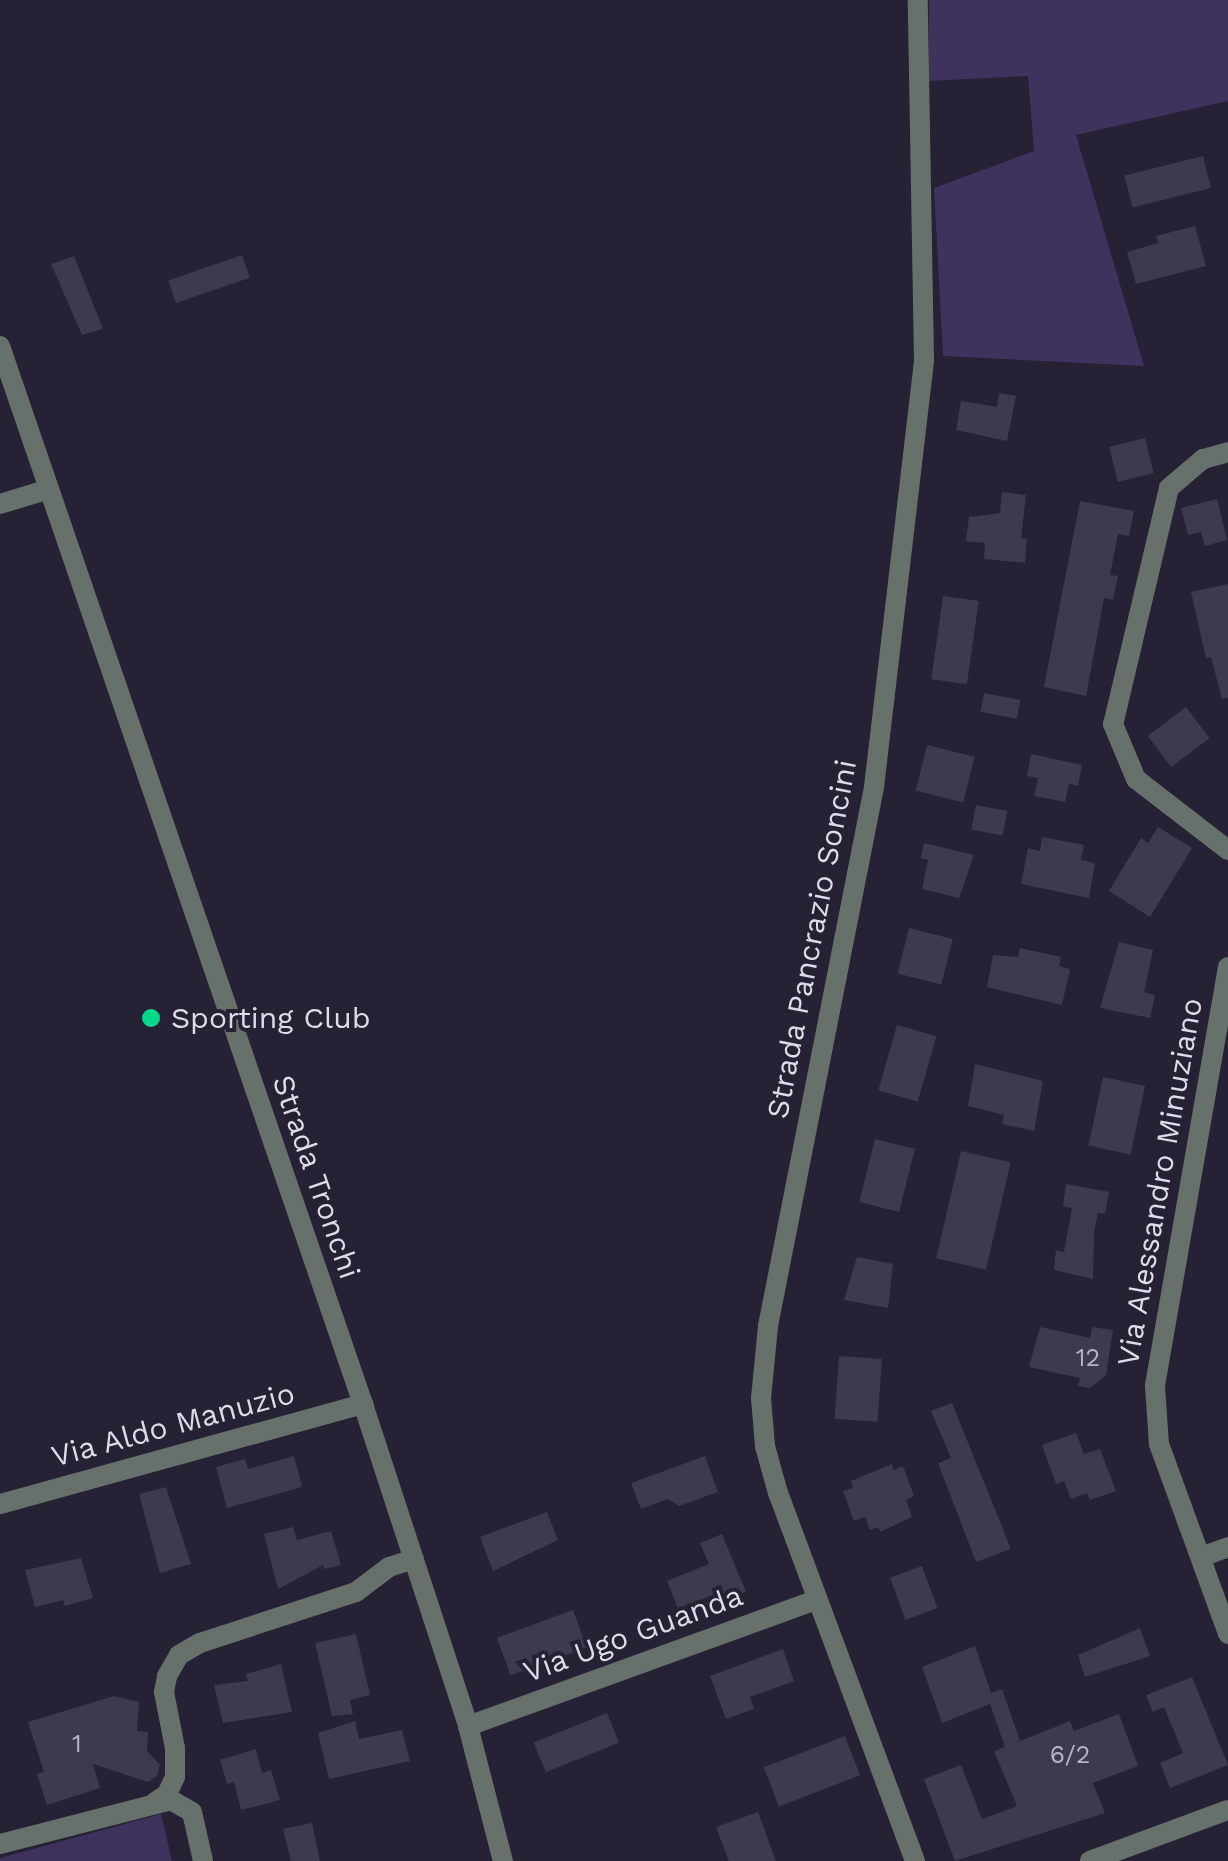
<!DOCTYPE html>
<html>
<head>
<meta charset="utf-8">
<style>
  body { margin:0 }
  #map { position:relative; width:1228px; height:1861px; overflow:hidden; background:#262134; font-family:"Work Sans",sans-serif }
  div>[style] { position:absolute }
  .green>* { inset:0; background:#3f325d }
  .building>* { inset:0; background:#3e394e; transform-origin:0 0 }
  .minor>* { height:20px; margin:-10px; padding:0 10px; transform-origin:10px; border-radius:10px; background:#66716b }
  .dots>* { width:28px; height:28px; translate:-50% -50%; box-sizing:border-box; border:5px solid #262134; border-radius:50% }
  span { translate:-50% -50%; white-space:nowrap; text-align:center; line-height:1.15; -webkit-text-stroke:8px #262134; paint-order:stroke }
  .number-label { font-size:25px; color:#b7b3c2 }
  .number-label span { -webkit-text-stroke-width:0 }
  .street-label { font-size:30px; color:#dfdce9 }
  .poi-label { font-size:30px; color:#dfdce9 }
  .left { translate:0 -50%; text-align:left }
</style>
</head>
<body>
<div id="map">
  <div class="green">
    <i style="clip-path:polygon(929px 0,1228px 0,1228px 101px,1076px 135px,1144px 366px,943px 356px,934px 188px,1034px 151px,1028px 76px,929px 81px)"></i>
    <i style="clip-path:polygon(161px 1814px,172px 1861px,0 1861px,0 1858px)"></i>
  </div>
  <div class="building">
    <i style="left:1203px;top:156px;width:33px;height:81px;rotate:76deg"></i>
    <i style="clip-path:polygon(1195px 226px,1206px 266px,1136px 284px,1127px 252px,1158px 243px,1156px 236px)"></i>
    <i style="left:242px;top:255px;width:24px;height:78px;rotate:71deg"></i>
    <i style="clip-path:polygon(74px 256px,103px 329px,82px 335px,51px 264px)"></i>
    <i style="clip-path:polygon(999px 393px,1016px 396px,1007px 441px,956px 430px,961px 401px,997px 407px)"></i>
    <i style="left:1145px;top:438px;width:36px;height:37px;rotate:76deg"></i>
    <i style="clip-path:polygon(1002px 492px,1026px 495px,1021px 538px,1027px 539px,1025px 563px,984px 559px,985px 543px,966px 541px,969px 517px,1000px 513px)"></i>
    <i style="clip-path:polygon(1217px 499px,1227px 540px,1205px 546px,1201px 532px,1188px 535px,1181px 508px)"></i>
    <i style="clip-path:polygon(1080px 501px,1134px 511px,1129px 536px,1118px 534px,1110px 575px,1118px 576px,1113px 600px,1104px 598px,1086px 696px,1044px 687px)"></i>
    <i style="clip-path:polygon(1228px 584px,1228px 698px,1222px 699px,1211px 657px,1206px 658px,1191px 592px)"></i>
    <i style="left:943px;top:596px;width:36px;height:84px;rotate:8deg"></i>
    <i style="left:984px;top:693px;width:37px;height:19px;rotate:11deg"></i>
    <i style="left:1186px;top:707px;width:39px;height:48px;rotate:53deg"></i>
    <i style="left:927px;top:745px;width:49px;height:47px;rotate:14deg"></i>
    <i style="clip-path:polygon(1031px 754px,1082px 765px,1078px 786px,1069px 784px,1065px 802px,1034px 796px,1038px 778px,1027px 776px)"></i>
    <i style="left:976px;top:805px;width:32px;height:25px;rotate:11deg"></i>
    <i style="clip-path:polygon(1158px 827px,1192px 848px,1150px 917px,1109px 891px,1141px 838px,1148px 843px)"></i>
    <i style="clip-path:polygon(1042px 837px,1084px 845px,1081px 860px,1095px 863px,1089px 898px,1021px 884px,1028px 848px,1040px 851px)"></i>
    <i style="clip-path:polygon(924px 843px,974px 855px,959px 898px,922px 889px,928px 860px,921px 858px)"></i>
    <i style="left:909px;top:928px;width:45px;height:47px;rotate:14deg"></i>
    <i style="clip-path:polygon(1119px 942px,1153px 950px,1144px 992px,1155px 995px,1150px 1018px,1100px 1008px)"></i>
    <i style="clip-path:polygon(1020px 948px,1061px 957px,1059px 966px,1070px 969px,1062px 1005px,987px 987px,993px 955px,1018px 957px)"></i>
    <i style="left:897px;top:1025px;width:41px;height:68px;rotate:16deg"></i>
    <i style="clip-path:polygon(975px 1064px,1043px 1081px,1034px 1131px,1002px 1124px,1004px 1115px,968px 1106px)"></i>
    <i style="left:1103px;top:1077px;width:43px;height:70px;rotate:12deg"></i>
    <i style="left:875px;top:1139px;width:41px;height:65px;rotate:14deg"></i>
    <i style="left:961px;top:1151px;width:51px;height:110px;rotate:13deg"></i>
    <i style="clip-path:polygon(1066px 1184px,1109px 1192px,1105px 1214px,1098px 1213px,1094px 1233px,1093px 1279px,1054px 1270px,1056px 1250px,1064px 1252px,1072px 1208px,1063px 1206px)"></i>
    <i style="clip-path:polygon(857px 1257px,893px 1264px,888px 1308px,844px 1300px)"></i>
    <i style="clip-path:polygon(1040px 1327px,1090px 1338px,1092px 1327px,1113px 1330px,1106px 1375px,1090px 1388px,1078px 1386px,1080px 1378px,1029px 1367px)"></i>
    <i style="left:839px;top:1356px;width:43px;height:63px;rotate:4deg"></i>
    <i style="clip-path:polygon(952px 1403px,1011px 1549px,976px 1562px,938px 1463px,951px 1458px,931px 1411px)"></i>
    <i style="clip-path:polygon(1076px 1433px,1084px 1454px,1100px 1449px,1116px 1491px,1090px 1500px,1087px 1493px,1071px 1499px,1064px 1481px,1056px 1484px,1042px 1445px)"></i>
    <i style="clip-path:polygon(294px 1456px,302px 1487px,227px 1508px,216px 1467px,245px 1459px,248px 1469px)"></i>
    <i style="clip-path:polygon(705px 1456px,718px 1492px,679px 1506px,668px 1499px,641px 1509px,631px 1483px)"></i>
    <i style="clip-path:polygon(892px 1464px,894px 1470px,903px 1466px,914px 1496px,906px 1500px,912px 1517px,880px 1532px,879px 1527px,870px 1530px,865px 1517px,854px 1521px,843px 1491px,853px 1488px,851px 1481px)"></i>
    <i style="clip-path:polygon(166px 1487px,191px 1564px,160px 1573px,139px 1494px)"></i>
    <i style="clip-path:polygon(547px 1512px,558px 1540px,493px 1571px,480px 1537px)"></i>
    <i style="clip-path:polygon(293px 1527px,297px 1540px,331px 1531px,341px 1565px,324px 1569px,323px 1565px,278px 1589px,264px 1534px)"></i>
    <i style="clip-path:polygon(722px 1534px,746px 1592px,713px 1604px,710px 1596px,678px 1609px,667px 1581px,709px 1564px,700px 1543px)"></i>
    <i style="clip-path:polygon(81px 1558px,93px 1598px,65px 1606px,63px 1600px,35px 1607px,25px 1570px)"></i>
    <i style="left:922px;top:1566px;width:45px;height:34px;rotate:70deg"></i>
    <i style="left:573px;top:1610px;width:40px;height:81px;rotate:70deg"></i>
    <i style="clip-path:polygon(1140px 1628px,1150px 1656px,1085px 1677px,1078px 1655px)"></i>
    <i style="clip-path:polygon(356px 1634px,370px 1695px,350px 1700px,353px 1714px,332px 1716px,315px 1643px)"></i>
    <i style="clip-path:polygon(975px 1646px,991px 1693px,1002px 1689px,1020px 1741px,1070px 1721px,1074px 1731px,1119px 1714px,1138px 1766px,1093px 1783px,1105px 1813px,955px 1861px,924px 1779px,961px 1765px,982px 1819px,1017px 1806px,994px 1751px,1005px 1747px,990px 1704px,942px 1723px,922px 1667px)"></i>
    <i style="clip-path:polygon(783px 1649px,794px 1681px,750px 1697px,754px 1709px,726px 1719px,710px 1676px)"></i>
    <i style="clip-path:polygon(281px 1664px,292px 1712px,223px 1723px,214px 1685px,248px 1681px,246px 1674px)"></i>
    <i style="clip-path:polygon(1192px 1677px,1228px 1765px,1170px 1788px,1160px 1763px,1183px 1753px,1164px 1707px,1153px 1712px,1146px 1695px)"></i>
    <i style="clip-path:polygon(114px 1696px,139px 1702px,137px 1731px,148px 1732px,147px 1751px,160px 1765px,157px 1776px,148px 1782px,93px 1764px,100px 1788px,47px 1805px,37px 1774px,44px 1772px,28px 1722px)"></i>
    <i style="left:607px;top:1713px;width:32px;height:79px;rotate:68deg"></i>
    <i style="clip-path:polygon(355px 1721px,359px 1739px,402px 1730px,410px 1761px,329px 1779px,318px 1733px)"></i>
    <i style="left:845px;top:1736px;width:42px;height:87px;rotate:69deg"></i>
    <i style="clip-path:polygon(256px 1749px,262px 1773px,271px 1770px,280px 1800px,241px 1810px,234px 1782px,227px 1784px,220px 1760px)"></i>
    <i style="clip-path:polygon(758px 1812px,776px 1861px,729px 1861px,716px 1827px)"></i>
    <i style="clip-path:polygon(312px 1823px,320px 1861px,291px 1861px,283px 1829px)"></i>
  </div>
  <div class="minor">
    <i style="left:0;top:346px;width:1119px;rotate:71.06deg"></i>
    <i style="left:363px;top:1404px;width:339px;rotate:71.9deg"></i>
    <i style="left:468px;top:1726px;width:139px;rotate:75.5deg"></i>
    <i style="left:1228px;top:452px;width:26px;rotate:164deg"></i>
    <i style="left:1203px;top:459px;width:45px;rotate:139.5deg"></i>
    <i style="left:1169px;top:488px;width:243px;rotate:103.3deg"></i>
    <i style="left:1113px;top:724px;width:60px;rotate:67.3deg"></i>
    <i style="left:1136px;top:779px;width:116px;rotate:37.7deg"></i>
    <i style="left:0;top:504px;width:51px;rotate:-17deg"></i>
    <i style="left:1228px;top:967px;width:425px;rotate:99.9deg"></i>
    <i style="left:1155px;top:1386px;width:58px;rotate:86.1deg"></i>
    <i style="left:1159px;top:1444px;width:202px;rotate:70deg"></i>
    <i style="left:0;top:1504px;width:377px;rotate:-15.4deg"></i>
    <i style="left:1201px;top:1557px;width:29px;rotate:-20deg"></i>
    <i style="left:468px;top:1726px;width:371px;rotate:-19.9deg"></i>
    <i style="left:155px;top:1802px;width:14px;rotate:-34deg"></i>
    <i style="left:167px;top:1794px;width:19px;rotate:-65deg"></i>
    <i style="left:175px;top:1777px;width:29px;rotate:-90deg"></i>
    <i style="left:175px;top:1748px;width:57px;rotate:-101.1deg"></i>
    <i style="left:164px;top:1692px;width:16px;rotate:-79deg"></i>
    <i style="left:167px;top:1676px;width:24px;rotate:-60deg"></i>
    <i style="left:179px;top:1655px;width:24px;rotate:-30deg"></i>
    <i style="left:200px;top:1643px;width:164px;rotate:-18.1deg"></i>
    <i style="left:356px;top:1592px;width:41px;rotate:-37.1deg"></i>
    <i style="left:389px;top:1567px;width:26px;rotate:-18deg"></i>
    <i style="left:0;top:1844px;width:177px;rotate:-14.4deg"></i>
    <i style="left:171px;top:1800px;width:24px;rotate:30deg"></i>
    <i style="left:192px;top:1812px;width:50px;rotate:77.3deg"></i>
    <i style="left:915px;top:1861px;width:393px;rotate:-110.4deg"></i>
    <i style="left:778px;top:1493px;width:49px;rotate:-105.5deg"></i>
    <i style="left:765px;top:1446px;width:48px;rotate:-94.8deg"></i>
    <i style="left:761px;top:1398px;width:72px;rotate:-84.4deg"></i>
    <i style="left:768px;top:1326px;width:549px;rotate:-78.87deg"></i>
    <i style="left:874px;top:787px;width:430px;rotate:-83.3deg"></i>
    <i style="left:924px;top:360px;width:360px;rotate:-91deg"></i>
    <i style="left:1090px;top:1861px;width:147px;rotate:-20.3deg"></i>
  </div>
  <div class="dots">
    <i style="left:151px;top:1018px;background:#00d98c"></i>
  </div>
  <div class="number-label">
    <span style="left:1088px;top:1358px">12</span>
    <span style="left:77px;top:1744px">1</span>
    <span style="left:1070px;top:1755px">6/2</span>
  </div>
  <div class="street-label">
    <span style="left:812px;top:939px;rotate:-79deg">Strada Pancrazio Soncini</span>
    <span style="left:316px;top:1177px;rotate:71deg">Strada Tronchi</span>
    <span style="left:1160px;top:1182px;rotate:-80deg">Via Alessandro Minuziano</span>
    <span style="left:173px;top:1425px;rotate:-15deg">Via Aldo Manuzio</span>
    <span style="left:633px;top:1634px;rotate:-20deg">Via Ugo Guanda</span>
  </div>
  <div class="poi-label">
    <span class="left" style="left:171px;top:1018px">Sporting Club</span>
  </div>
</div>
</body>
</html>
